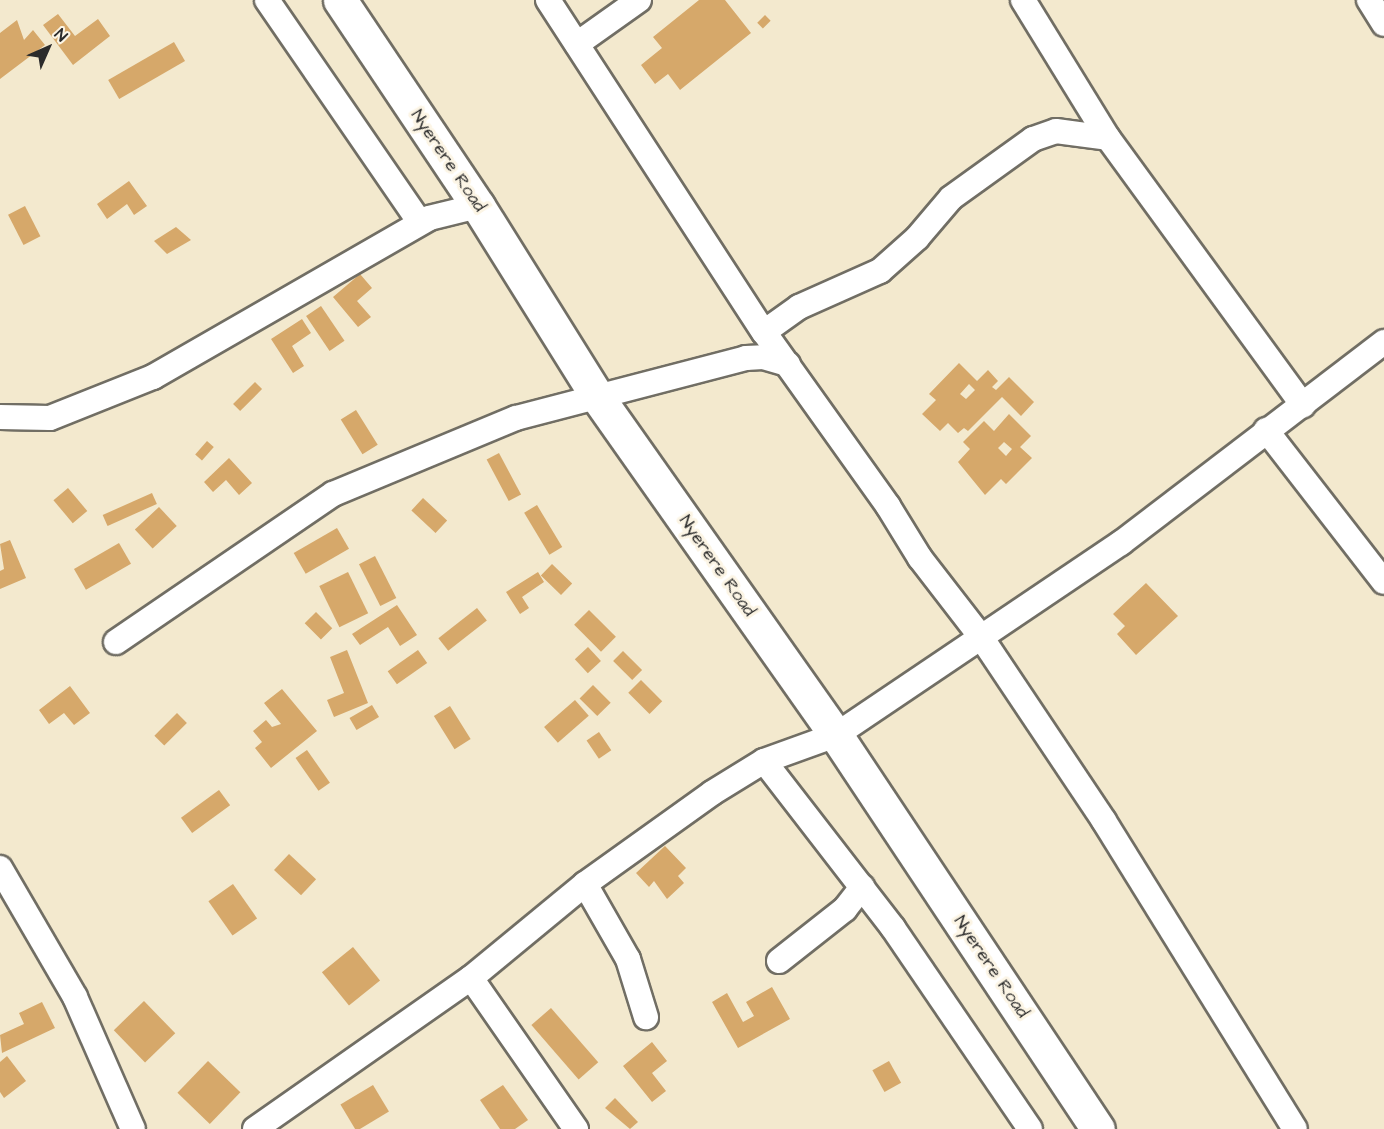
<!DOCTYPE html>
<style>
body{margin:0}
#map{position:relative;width:1384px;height:1129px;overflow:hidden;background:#f3e9ce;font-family:"Architects Daughter",sans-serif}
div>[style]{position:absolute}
.building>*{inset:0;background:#d6a86a;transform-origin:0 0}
.roads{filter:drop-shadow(2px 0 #716e64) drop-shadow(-2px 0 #716e64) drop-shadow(0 2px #716e64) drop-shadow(0 -2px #716e64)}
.street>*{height:24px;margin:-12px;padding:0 12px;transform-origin:12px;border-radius:12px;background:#fff}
.highway>*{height:33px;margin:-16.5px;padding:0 16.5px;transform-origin:16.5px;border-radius:16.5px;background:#fff}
span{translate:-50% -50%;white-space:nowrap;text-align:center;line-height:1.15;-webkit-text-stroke:6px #fcf5e5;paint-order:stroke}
.street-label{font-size:18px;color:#2b2b2b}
.north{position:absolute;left:18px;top:18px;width:60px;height:60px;-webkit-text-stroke:4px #fcf5e5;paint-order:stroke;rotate:45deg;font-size:16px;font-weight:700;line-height:24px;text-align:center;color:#2b2b2b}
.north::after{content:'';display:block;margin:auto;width:21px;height:27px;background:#2b2b2b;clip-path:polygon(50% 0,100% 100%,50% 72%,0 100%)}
</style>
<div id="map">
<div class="building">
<i style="clip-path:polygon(699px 0,725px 0,751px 33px,680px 90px,668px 74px,655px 84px,641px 65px,662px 48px,653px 37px)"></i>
<i style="clip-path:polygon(58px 14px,75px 36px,98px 19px,110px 36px,73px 65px,43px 25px)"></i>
<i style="left:765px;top:15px;width:8px;height:11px;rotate:45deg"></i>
<i style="clip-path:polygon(17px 20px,24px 40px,33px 30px,45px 45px,0 79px,0 33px)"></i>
<i style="left:174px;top:42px;width:22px;height:76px;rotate:60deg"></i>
<i style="clip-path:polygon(129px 181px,147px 206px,134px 215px,127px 204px,107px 219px,97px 204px)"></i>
<i style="left:25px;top:206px;width:34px;height:19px;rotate:63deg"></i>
<i style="clip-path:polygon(176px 227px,191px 240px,167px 254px,154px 241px)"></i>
<i style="clip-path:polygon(360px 274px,372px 288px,357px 301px,371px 317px,358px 327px,333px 297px)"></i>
<i style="left:321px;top:306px;width:42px;height:18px;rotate:56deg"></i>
<i style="clip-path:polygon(302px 319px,311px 333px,292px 346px,304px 366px,293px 373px,271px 339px)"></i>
<i style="clip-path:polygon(evenodd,959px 363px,977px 381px,988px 370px,998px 381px,992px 387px,996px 390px,1009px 377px,1034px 402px,1021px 416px,1002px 397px,968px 431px,964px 428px,958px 433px,948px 423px,940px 431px,922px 414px,936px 400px,929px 394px,959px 363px,969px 384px,975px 390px,966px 399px,960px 394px,969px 384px)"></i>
<i style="left:255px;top:382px;width:10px;height:31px;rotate:45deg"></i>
<i style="left:356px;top:410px;width:41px;height:18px;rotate:58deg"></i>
<i style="clip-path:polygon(evenodd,1009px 414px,1031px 436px,1020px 447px,1032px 458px,1006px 484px,1001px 479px,985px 495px,958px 462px,970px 449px,963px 442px,984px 421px,994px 431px,1009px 414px,1004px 442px,1012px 449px,1006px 456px,998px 448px,1004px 442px)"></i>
<i style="left:207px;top:441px;width:9px;height:18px;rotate:41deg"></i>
<i style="left:499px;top:453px;width:47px;height:14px;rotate:62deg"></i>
<i style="clip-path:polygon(229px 458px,252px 483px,239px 495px,226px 480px,213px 492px,204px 482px)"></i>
<i style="left:68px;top:488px;width:30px;height:19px;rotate:50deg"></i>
<i style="left:152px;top:493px;width:12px;height:54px;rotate:66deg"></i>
<i style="left:423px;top:498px;width:33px;height:17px;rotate:43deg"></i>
<i style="left:537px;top:505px;width:49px;height:15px;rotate:59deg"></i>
<i style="left:159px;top:507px;width:26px;height:33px;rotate:47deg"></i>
<i style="left:337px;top:528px;width:24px;height:50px;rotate:60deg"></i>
<i style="clip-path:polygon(10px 540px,26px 578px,0 589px,0 571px,4px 569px,0 544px)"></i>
<i style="left:119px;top:543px;width:24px;height:52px;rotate:60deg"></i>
<i style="left:375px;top:556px;width:47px;height:18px;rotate:63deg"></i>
<i style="left:552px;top:564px;width:28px;height:16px;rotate:44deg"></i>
<i style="left:348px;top:572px;width:46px;height:32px;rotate:64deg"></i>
<i style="clip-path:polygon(538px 572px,544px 582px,522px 597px,529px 608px,520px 614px,506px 592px)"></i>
<i style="clip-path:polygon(1146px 583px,1178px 616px,1136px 655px,1117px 634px,1125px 626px,1113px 614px)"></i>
<i style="clip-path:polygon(397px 605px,417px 635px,400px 646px,388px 627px,360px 645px,352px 634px)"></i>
<i style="left:477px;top:608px;width:16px;height:49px;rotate:52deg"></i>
<i style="left:589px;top:610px;width:38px;height:21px;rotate:45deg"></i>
<i style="left:316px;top:612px;width:23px;height:16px;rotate:45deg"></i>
<i style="left:588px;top:647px;width:19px;height:18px;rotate:47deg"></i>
<i style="clip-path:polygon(347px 650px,368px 703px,334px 717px,327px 700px,344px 693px,330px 657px)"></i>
<i style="left:418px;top:650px;width:16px;height:37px;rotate:55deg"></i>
<i style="left:623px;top:651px;width:27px;height:14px;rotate:45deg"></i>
<i style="left:641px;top:680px;width:30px;height:18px;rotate:45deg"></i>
<i style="left:593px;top:685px;width:25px;height:19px;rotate:45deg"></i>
<i style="clip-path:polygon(70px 686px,90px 713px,74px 725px,64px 713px,49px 724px,39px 710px)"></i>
<i style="clip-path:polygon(282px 689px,317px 731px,271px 768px,255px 748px,262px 742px,253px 731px,266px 720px,272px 727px,281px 724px,264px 703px)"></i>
<i style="left:575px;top:700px;width:21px;height:41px;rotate:49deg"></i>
<i style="left:372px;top:705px;width:14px;height:26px;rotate:60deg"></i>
<i style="left:450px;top:706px;width:39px;height:19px;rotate:58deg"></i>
<i style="left:177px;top:713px;width:14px;height:32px;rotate:45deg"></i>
<i style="left:599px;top:732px;width:22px;height:15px;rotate:56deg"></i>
<i style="left:307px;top:750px;width:40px;height:14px;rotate:55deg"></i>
<i style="left:219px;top:790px;width:19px;height:47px;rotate:54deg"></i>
<i style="clip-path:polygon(665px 846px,686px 868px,678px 876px,684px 883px,667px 899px,654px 881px,649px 887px,636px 873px)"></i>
<i style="left:289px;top:854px;width:37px;height:22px;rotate:43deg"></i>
<i style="left:233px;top:884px;width:42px;height:30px;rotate:55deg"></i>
<i style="left:353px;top:947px;width:43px;height:40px;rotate:51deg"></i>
<i style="clip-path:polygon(772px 987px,790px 1019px,738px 1048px,712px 1002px,727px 993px,743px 1022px,754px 1016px,746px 1002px)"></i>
<i style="left:144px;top:1001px;width:45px;height:42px;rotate:46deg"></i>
<i style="clip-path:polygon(42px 1002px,55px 1028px,2px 1053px,0 1035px,24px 1024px,19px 1013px)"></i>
<i style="left:551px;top:1008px;width:72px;height:26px;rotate:49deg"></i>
<i style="clip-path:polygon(652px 1042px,667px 1061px,652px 1073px,666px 1091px,652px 1102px,623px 1066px)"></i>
<i style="clip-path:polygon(7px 1056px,26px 1081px,4px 1098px,0 1092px,0 1062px)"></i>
<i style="left:208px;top:1061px;width:45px;height:44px;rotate:44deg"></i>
<i style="left:889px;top:1061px;width:25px;height:19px;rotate:61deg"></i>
<i style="left:373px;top:1085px;width:31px;height:38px;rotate:59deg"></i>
<i style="clip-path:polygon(503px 1085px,528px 1120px,515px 1129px,500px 1129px,480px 1100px)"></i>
<i style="clip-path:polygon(615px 1098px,638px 1122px,630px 1129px,605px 1108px)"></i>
</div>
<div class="roads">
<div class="street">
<i style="left:267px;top:0;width:270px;rotate:55.5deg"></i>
<i style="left:548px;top:0;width:396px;rotate:57deg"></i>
<i style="left:764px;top:332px;width:214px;rotate:54.5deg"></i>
<i style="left:888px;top:506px;width:61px;rotate:58.4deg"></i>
<i style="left:920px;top:558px;width:100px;rotate:52.3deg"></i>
<i style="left:981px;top:637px;width:221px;rotate:56.2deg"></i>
<i style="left:1104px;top:821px;width:362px;rotate:58.2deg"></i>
<i style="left:1023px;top:0;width:162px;rotate:58.4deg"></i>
<i style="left:1108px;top:138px;width:331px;rotate:53.9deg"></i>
<i style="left:1369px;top:0;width:28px;rotate:58deg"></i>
<i style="left:577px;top:44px;width:76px;rotate:-35.4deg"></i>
<i style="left:764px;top:332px;width:43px;rotate:-35.5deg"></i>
<i style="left:799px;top:307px;width:89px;rotate:-24deg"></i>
<i style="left:880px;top:271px;width:50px;rotate:-41.7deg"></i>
<i style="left:917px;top:238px;width:52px;rotate:-49.6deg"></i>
<i style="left:951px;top:198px;width:101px;rotate:-35.7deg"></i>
<i style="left:1033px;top:139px;width:24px;rotate:-19deg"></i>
<i style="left:1056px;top:131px;width:52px;rotate:7.7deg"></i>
<i style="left:0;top:417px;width:50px;rotate:1.1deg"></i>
<i style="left:50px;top:418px;width:111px;rotate:-21.7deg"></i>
<i style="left:153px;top:377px;width:319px;rotate:-29.9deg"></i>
<i style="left:429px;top:218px;width:50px;rotate:-13.8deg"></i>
<i style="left:1266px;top:430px;width:192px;rotate:52.2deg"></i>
<i style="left:116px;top:642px;width:263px;rotate:-34.3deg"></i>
<i style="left:333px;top:494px;width:198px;rotate:-22.6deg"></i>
<i style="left:516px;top:418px;width:238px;rotate:-14.6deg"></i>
<i style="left:746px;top:358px;width:17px;rotate:-3deg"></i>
<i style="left:763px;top:357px;width:26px;rotate:16deg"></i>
<i style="left:764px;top:761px;width:211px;rotate:52.3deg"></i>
<i style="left:893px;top:928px;width:243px;rotate:55.7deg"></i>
<i style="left:0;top:868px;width:149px;rotate:59.8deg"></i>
<i style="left:75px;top:997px;width:144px;rotate:66.3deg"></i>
<i style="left:585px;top:884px;width:86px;rotate:60.2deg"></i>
<i style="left:628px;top:959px;width:61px;rotate:72.8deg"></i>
<i style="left:779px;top:961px;width:84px;rotate:-38.2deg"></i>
<i style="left:845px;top:909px;width:28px;rotate:-52deg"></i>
<i style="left:471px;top:978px;width:184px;rotate:55.2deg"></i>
<i style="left:255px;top:1129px;width:264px;rotate:-35deg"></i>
<i style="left:471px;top:978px;width:148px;rotate:-39.5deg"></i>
<i style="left:585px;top:884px;width:156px;rotate:-35.6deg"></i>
<i style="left:712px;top:793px;width:61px;rotate:-31.6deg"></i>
<i style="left:764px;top:761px;width:77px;rotate:-19.9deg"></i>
<i style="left:836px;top:735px;width:344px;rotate:-34deg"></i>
<i style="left:1121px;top:543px;width:331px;rotate:-37.4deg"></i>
</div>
<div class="highway">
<i style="left:340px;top:0;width:248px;rotate:56.2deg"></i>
<i style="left:478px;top:206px;width:223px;rotate:58deg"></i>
<i style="left:596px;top:395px;width:416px;rotate:54.8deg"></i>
<i style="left:836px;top:735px;width:473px;rotate:56.4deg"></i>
</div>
</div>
<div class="street-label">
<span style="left:448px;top:161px;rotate:56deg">Nyerere Road</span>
<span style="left:717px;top:566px;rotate:55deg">Nyerere Road</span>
<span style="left:991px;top:967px;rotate:56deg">Nyerere Road</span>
</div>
<div class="north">N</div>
</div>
